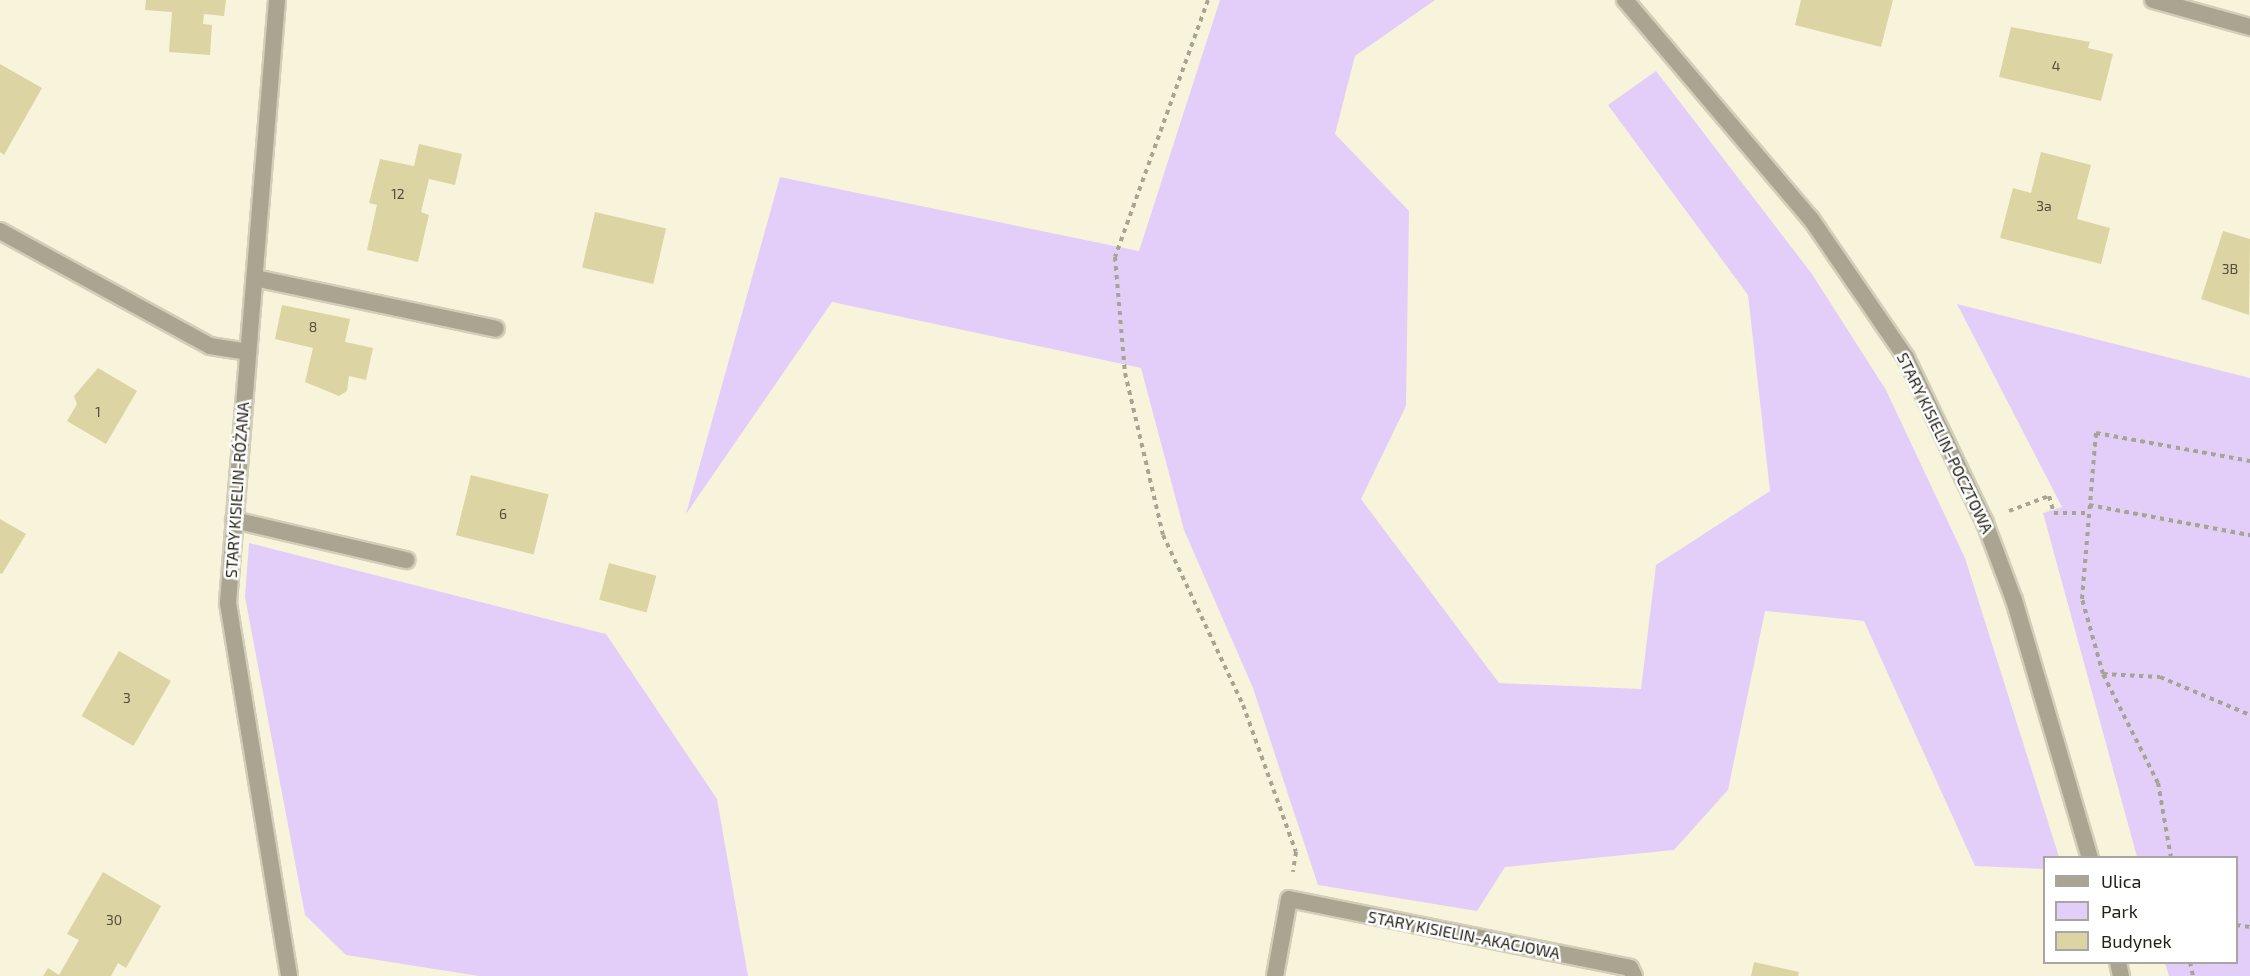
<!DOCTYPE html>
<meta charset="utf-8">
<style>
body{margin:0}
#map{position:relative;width:2250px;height:976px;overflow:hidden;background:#f8f4dc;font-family:"Exo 2",sans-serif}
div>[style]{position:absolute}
.green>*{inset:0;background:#e3cefa}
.building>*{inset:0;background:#ddd4a3;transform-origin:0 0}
.path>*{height:4px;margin-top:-2px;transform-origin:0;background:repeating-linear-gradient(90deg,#a7a492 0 4.5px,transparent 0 9px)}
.roads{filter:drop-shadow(2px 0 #d2ceb9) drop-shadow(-2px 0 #d2ceb9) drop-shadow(0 2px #d2ceb9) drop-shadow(0 -2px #d2ceb9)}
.service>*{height:16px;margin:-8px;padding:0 8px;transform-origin:8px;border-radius:8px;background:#a9a590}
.minor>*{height:16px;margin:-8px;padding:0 8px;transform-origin:8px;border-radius:8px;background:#a9a590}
.tertiary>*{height:16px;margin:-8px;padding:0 8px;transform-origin:8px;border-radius:8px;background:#a9a590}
span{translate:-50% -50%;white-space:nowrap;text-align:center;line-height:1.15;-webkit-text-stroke:5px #fff;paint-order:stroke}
.number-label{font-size:14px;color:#524e3b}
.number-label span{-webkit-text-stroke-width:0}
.street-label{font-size:16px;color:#232118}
.legend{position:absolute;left:2043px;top:856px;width:195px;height:108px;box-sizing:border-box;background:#fff;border:2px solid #a7a6a3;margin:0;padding:8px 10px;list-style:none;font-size:18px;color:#232118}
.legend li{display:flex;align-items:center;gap:12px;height:30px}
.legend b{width:30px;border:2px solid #a7a6a3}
</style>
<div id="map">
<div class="green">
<i style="clip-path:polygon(1220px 0,1435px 0,1355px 56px,1335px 134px,1409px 211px,1406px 406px,1361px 499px,1499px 683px,1641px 689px,1656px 565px,1770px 491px,1748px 295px,1608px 105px,1656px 71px,1812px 274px,1886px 390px,1965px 558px,2059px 857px,2044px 858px,2044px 869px,1975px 866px,1864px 621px,1765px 611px,1728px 790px,1674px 850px,1505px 867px,1477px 911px,1318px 885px,1253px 688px,1184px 530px,1141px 368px,832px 302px,686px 514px,780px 177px,1139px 251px)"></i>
<i style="clip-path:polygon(1957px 304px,2250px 378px,2250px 976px,2169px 976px,2165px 963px,2236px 962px,2236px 858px,2137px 857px,2043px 513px,2062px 507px)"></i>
<i style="clip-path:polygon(249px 543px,606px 634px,717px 799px,748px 976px,479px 976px,346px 955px,305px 915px,245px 597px)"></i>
</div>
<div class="building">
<i style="clip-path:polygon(146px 0,226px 0,224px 16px,204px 14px,203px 24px,212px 25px,210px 55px,169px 52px,172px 12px,145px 10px)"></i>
<i style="clip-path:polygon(1801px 0,1893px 0,1881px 47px,1795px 25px)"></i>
<i style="clip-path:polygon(2011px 27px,2090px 42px,2088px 48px,2113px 54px,2101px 101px,1999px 77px)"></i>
<i style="clip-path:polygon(0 64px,42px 88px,4px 155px,0 152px)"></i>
<i style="clip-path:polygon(419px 144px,462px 154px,455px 185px,429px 179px,421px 212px,429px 215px,418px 262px,367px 250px,377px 205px,369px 203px,380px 159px,414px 166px)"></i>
<i style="clip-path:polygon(2041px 152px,2091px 165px,2077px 219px,2110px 228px,2101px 264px,2000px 238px,2013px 188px,2031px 193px)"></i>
<i style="left:595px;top:212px;width:73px;height:57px;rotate:13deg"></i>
<i style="clip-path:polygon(2223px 231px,2250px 239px,2249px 315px,2201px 299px)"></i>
<i style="clip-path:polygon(282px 305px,350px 319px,345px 342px,373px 348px,366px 380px,349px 376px,347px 391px,339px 396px,305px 382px,313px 348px,275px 339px)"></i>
<i style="clip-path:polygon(98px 368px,137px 391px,106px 444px,67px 421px,77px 404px,74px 396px)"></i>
<i style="left:471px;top:475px;width:80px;height:62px;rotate:14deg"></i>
<i style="clip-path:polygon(0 519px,26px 534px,2px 574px,0 573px)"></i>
<i style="left:609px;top:563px;width:49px;height:38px;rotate:15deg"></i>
<i style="left:119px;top:651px;width:60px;height:75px;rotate:30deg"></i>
<i style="clip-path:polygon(103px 872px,161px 906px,126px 968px,118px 963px,111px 976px,43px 976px,48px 968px,59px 975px,79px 940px,67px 934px)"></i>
<i style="clip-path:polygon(1754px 962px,1799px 972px,1798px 976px,1751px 976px)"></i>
</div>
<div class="path">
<i style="left:1208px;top:0;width:273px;rotate:109.9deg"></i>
<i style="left:1115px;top:257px;width:116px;rotate:85.1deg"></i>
<i style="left:1125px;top:373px;width:166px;rotate:76.8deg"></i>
<i style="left:1163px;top:535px;width:188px;rotate:64.8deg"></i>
<i style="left:1243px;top:705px;width:156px;rotate:70.2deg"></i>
<i style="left:1296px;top:852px;width:20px;rotate:99deg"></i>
<i style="left:2089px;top:505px;width:164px;rotate:10.6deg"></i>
<i style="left:2009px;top:511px;width:43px;rotate:-20.6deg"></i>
<i style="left:2049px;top:496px;width:18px;rotate:74deg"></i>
<i style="left:2054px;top:513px;width:34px"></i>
<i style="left:2103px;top:674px;width:57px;rotate:3deg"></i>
<i style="left:2160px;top:677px;width:98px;rotate:22.9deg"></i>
<i style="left:2171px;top:858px;width:76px;rotate:-99.8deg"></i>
<i style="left:2158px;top:783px;width:122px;rotate:-116.8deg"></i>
<i style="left:2103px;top:674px;width:78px;rotate:-105.6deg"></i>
<i style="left:2082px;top:599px;width:167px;rotate:-85.2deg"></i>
<i style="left:2096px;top:433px;width:157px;rotate:10.3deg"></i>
<i style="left:2236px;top:925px;width:14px;rotate:8deg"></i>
<i style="left:2190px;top:962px;width:14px;rotate:78deg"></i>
</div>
<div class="roads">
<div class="service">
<i style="left:255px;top:278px;width:246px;rotate:11.9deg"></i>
<i style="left:234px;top:520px;width:177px;rotate:13.1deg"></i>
</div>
<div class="minor">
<i style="left:277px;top:0;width:605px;rotate:94.65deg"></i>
<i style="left:228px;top:603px;width:378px;rotate:80.7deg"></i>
<i style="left:2153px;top:0;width:101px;rotate:15.6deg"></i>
<i style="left:0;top:231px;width:239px;rotate:28.7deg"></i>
<i style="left:210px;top:346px;width:38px;rotate:9deg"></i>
<i style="left:1275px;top:976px;width:78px;rotate:-79.7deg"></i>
<i style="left:1289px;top:899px;width:348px;rotate:11.4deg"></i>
<i style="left:1630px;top:968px;width:9px;rotate:63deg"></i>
</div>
<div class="tertiary">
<i style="left:1625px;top:0;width:287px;rotate:49.7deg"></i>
<i style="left:1811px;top:219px;width:168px;rotate:55.6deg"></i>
<i style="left:1906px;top:358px;width:183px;rotate:64.4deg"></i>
<i style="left:1985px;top:523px;width:82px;rotate:69.4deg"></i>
<i style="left:2014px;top:600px;width:269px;rotate:73.6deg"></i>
<i style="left:2118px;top:962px;width:14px;rotate:78deg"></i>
</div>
</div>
<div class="number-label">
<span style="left:2056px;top:66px">4</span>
<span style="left:398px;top:194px">12</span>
<span style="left:2044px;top:206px">3a</span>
<span style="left:2230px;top:269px">3B</span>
<span style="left:313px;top:327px">8</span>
<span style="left:98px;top:412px">1</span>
<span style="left:503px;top:514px">6</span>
<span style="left:127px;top:698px">3</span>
<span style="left:114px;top:920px">30</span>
</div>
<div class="street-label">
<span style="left:1945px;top:443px;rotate:64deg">STARY KISIELIN-POCZTOWA</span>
<span style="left:237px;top:490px;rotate:-86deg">STARY KISIELIN-RÓŻANA</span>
<span style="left:1464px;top:935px;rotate:11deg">STARY KISIELIN-AKACJOWA</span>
</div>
<ul class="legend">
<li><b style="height:8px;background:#a9a590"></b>Ulica</li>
<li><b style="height:16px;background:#e3cefa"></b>Park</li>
<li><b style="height:16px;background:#ddd4a3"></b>Budynek</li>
</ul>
</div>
